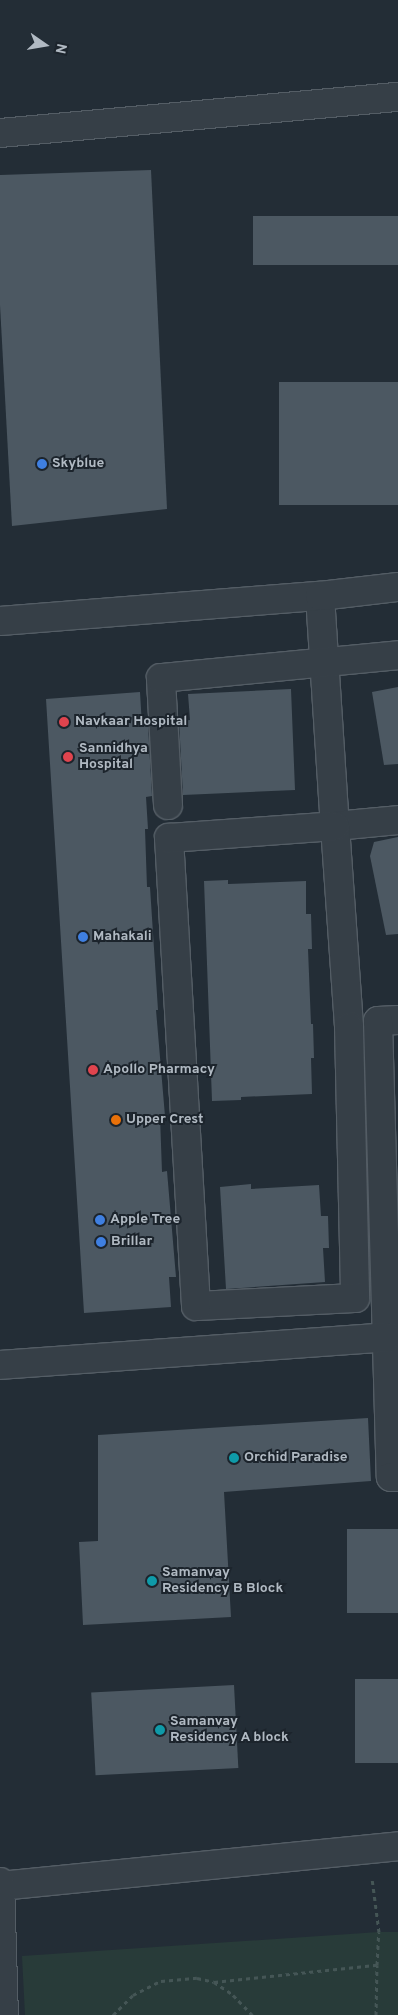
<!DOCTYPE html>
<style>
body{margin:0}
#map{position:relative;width:398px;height:2015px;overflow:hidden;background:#232d36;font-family:Overpass,sans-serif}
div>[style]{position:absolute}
.green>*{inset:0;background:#283b39}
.building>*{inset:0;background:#4c5862;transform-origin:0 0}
.path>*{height:3px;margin-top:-1.5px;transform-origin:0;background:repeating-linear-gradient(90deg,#455656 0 4px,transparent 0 8px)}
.roads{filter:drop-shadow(1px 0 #545d65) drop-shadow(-1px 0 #545d65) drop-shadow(0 1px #545d65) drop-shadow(0 -1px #545d65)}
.minor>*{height:28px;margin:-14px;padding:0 14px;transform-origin:14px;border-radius:14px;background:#363f47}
.tertiary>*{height:28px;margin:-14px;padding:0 14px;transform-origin:14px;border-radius:14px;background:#363f47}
.dots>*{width:14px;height:14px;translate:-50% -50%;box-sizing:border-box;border:2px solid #1c242c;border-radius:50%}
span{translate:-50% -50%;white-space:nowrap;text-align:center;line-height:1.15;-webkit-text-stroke:4px #1c242c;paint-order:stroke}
.poi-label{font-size:14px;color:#b1bac3;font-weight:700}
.left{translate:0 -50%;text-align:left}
.north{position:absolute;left:20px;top:20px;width:50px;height:50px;-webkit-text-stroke:4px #1c242c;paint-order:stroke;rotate:103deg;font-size:14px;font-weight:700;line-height:20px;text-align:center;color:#b1bac3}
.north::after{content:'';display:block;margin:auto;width:18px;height:22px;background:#b1bac3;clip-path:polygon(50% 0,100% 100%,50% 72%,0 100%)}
</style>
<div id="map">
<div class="green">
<i style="clip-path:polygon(379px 1932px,398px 1932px,398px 2015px,25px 2015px,22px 1956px)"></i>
</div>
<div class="building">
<i style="clip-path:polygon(151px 170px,167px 509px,12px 526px,0 305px,0 175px)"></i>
<i style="left:398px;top:216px;width:49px;height:145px;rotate:90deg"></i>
<i style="left:398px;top:382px;width:123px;height:119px;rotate:90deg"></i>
<i style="clip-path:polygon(398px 687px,398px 764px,384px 765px,372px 692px)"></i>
<i style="clip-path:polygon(291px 689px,295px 790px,183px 795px,179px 721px,190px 720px,188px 694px)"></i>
<i style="clip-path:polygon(140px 692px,142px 726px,148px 725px,152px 796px,146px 797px,148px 829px,145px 829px,147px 887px,150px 887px,158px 1010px,156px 1010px,165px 1116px,160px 1116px,162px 1172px,167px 1171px,176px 1277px,169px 1277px,171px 1307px,84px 1313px,46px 699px)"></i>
<i style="clip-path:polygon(398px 837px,398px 934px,386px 935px,370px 856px,374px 842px)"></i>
<i style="clip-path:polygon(228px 880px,228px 884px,306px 881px,306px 914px,311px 914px,312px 949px,308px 949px,311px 1024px,313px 1024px,314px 1058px,311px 1058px,312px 1094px,241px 1097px,241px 1100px,212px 1101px,204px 881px)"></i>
<i style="clip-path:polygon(251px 1184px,251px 1189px,319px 1185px,321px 1216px,328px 1216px,329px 1248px,323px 1248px,325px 1282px,226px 1289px,220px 1187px)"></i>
<i style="clip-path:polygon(368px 1418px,371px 1481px,224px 1492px,231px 1617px,83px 1625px,79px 1542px,98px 1541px,98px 1435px)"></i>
<i style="left:398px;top:1529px;width:84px;height:51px;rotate:90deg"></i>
<i style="left:398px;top:1679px;width:84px;height:43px;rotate:90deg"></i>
<i style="left:234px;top:1685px;width:83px;height:143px;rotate:87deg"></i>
</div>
<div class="path">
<i style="left:214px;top:1982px;width:23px;rotate:34deg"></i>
<i style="left:233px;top:1995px;width:28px;rotate:46deg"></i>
<i style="left:113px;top:2015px;width:28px;rotate:-45deg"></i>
<i style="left:133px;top:1995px;width:31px;rotate:-27deg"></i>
<i style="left:161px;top:1981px;width:36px;rotate:-5deg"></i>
<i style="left:197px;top:1978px;width:17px;rotate:13deg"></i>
<i style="left:214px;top:1982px;width:164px;rotate:-6deg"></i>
<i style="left:377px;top:1965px;width:33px;rotate:-87deg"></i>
<i style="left:379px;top:1932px;width:54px;rotate:-97.4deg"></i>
<i style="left:376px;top:2015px;width:50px;rotate:-88.9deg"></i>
</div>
<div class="roads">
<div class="minor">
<i style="left:0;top:133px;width:400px;rotate:-5.2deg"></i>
<i style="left:320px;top:596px;width:230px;rotate:86.3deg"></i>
<i style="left:335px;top:826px;width:63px;rotate:-5.4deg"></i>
<i style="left:0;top:621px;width:321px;rotate:-4.5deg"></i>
<i style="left:320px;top:596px;width:79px;rotate:-6.6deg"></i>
<i style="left:168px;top:805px;width:127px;rotate:-93.2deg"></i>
<i style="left:161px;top:678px;width:238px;rotate:-5.5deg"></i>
<i style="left:335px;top:826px;width:201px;rotate:86deg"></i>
<i style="left:349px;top:1027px;width:271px;rotate:88.7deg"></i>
<i style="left:355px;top:1298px;width:159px;rotate:177.1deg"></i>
<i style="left:196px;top:1306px;width:469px;rotate:-93.3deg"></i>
<i style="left:169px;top:838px;width:166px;rotate:-4.1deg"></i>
<i style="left:398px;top:1020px;width:20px;rotate:177deg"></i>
<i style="left:378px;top:1021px;width:456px;rotate:88.4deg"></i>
<i style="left:391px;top:1477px;width:7px"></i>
<i style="left:0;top:1365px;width:388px;rotate:-4.1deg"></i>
<i style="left:0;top:1886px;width:400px;rotate:-5.7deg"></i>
</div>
<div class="tertiary">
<i style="left:0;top:1882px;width:133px;rotate:88.3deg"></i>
</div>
</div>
<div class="dots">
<i style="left:42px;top:464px;background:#3f7fe0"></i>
<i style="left:64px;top:722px;background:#e0444e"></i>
<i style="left:68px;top:757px;background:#e0444e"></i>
<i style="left:83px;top:937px;background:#3f7fe0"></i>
<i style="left:93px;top:1070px;background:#e0444e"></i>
<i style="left:116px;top:1120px;background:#e8710a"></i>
<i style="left:100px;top:1220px;background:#3f7fe0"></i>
<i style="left:101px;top:1242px;background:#3f7fe0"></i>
<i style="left:234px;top:1458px;background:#0f9aa8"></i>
<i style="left:152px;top:1581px;background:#0f9aa8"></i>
<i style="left:160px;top:1730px;background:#0f9aa8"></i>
</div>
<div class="poi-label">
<span class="left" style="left:52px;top:464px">Skyblue</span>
<span class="left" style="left:75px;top:722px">Navkaar Hospital</span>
<span class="left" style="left:79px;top:757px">Sannidhya<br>Hospital</span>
<span class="left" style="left:93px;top:937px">Mahakali</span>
<span class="left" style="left:103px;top:1070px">Apollo Pharmacy</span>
<span class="left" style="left:126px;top:1120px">Upper Crest</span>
<span class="left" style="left:110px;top:1220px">Apple Tree</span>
<span class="left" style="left:111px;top:1242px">Brillar</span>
<span class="left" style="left:244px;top:1458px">Orchid Paradise</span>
<span class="left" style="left:162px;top:1581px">Samanvay<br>Residency B Block</span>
<span class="left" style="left:170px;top:1730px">Samanvay<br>Residency A block</span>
</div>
<div class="north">N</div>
</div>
